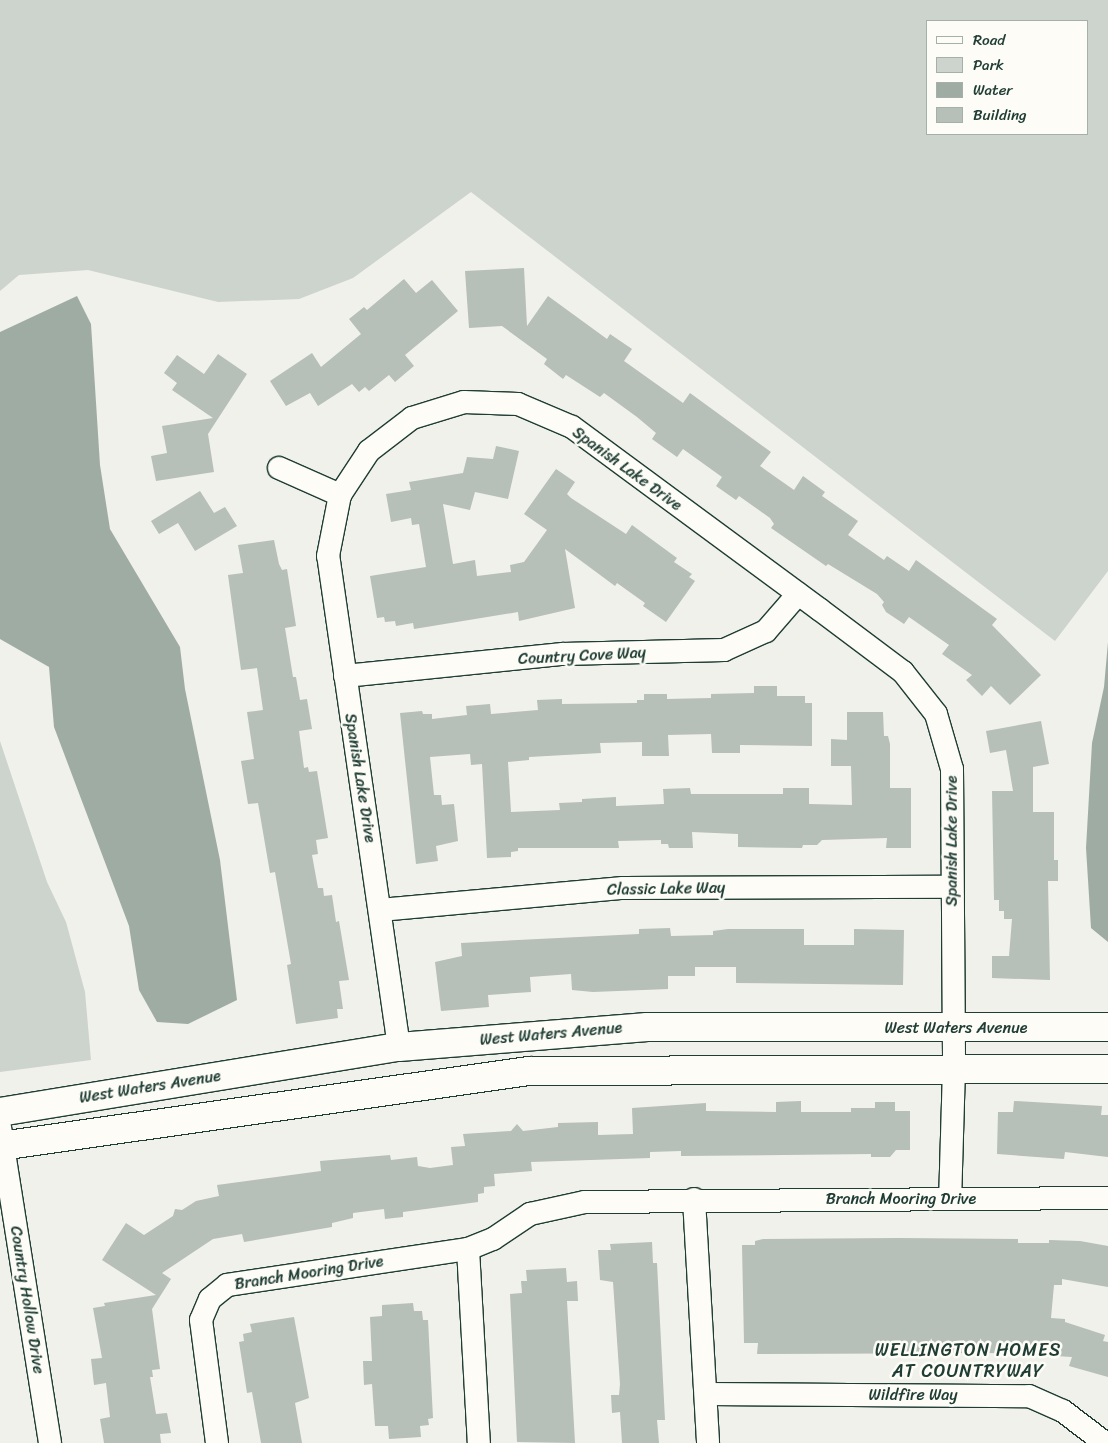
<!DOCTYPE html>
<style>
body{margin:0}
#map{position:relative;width:1108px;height:1443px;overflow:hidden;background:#f0f1eb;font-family:Sriracha,sans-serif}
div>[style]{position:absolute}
.green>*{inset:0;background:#cdd3cd}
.water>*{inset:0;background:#9faca4}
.building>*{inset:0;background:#b6bfb8}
.roads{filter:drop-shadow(1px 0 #1f3d34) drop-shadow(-1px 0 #1f3d34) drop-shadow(0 1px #1f3d34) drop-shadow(0 -1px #1f3d34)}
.minor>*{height:22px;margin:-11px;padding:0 11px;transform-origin:11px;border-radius:11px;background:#fdfcf7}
.tertiary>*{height:28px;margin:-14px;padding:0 14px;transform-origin:14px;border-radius:14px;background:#fdfcf7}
span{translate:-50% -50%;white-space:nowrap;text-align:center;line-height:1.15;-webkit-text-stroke:5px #fdfcf7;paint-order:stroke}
.street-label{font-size:16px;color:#1f3d34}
.neighbourhood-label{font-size:18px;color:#1f3d34;letter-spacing:1px}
.legend{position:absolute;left:926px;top:20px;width:162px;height:115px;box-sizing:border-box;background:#fdfcf7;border:1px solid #a4b0a9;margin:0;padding:6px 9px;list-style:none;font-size:15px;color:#1f3d34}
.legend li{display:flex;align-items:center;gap:10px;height:25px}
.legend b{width:25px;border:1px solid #a4b0a9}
</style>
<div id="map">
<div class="green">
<i style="clip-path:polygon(evenodd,0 0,1108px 0,1108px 571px,1055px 641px,471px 192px,353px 278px,299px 299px,218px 302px,88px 270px,19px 275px,0 291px,0 0,927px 21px,1087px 21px,1087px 134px,927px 134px,927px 21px)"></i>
<i style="clip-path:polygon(0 741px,47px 882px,66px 922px,85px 992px,91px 1060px,0 1072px)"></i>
</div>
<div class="water">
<i style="clip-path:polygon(77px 296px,91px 324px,100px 465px,110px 529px,180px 647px,185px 689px,220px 860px,237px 1000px,188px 1024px,157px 1022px,139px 990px,129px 926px,54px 727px,49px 667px,0 639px,0 332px)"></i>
<i style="clip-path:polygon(1108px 642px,1108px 942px,1091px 928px,1086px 848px,1092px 743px,1104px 687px)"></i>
</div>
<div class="building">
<i style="clip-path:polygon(524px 268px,527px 326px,548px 296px,607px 339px,610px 334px,632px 349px,624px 361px,683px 403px,690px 393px,771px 452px,760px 466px,794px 490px,803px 476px,825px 492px,822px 496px,858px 521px,848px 535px,884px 560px,887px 556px,909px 571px,916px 560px,997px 619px,992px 625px,1041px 675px,1010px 705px,991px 686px,982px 696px,966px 680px,972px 675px,942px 654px,949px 645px,909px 617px,904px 624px,886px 612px,882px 605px,884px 602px,877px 594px,828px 564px,826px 566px,771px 528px,774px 524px,770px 518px,739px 496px,736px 500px,716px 486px,722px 477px,683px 449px,677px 457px,652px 439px,656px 433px,637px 417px,604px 393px,600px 397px,566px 375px,563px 379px,544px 364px,547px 359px,502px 326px,469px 328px,465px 271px)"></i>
<i style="clip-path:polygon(404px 279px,416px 293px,432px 280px,458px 311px,405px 355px,414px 366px,395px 382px,389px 375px,369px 391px,365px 387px,359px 392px,352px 384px,318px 406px,310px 393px,286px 406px,270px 381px,312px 353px,321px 367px,361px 334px,349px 319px,364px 307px,367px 310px)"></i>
<i style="clip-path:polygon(218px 354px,247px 374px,208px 434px,214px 472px,156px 481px,151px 456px,167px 453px,162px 426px,213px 418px,172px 390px,177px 383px,164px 373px,177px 355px,204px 374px)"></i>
<i style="clip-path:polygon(496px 446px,519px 451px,508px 499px,475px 492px,470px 510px,443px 504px,453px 564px,475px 560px,477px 576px,511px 572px,510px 565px,524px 562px,547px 530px,524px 514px,556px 469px,575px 482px,567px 494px,571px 498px,626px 534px,632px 525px,677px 558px,674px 562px,692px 574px,689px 577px,695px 581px,666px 622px,643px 606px,645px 603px,617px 583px,615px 586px,565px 549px,575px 608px,519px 621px,518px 612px,414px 629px,413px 623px,396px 626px,395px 621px,385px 622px,384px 617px,377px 618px,370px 576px,426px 567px,419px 524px,412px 525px,411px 518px,391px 522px,386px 494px,411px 490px,409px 482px,463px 473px,467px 457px,493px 459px)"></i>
<i style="clip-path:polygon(200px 491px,214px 513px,225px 507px,237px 526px,195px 551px,178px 523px,159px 534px,151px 521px)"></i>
<i style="clip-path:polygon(274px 540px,279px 564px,282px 570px,287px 569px,296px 626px,285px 628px,293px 677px,296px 677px,300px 700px,307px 699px,312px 729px,299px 731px,304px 768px,308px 767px,309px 772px,317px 771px,328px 838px,316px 840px,318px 854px,312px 855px,318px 888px,323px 888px,324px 896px,332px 895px,336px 922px,339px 921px,349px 980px,339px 981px,343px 1009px,337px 1009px,338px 1018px,296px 1024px,287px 965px,291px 964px,275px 872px,270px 873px,258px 803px,248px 804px,241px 761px,254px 759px,247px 712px,263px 710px,257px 668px,241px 670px,228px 575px,243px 573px,238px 545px)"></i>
<i style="clip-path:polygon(754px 686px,777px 686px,777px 696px,805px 696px,805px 703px,812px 703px,812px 746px,740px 745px,740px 753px,712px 753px,711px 734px,668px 735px,669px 756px,642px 756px,642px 742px,600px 743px,601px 753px,529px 757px,529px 760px,508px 762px,511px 812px,560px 810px,559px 803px,582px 802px,582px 799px,616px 797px,616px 806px,664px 804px,663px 789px,690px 788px,691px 794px,783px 794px,783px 788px,809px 788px,809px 804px,852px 805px,851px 766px,831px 766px,831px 739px,847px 740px,847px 712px,883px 712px,884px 736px,888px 736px,890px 744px,890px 788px,911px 788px,911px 848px,886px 848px,887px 838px,822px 840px,817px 845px,803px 845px,802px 848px,738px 847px,738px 834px,692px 832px,693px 848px,669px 848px,668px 844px,661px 844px,661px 840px,618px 841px,619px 848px,518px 848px,518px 851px,511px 852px,511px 857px,487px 858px,482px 764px,471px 765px,470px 754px,430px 757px,434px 795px,441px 795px,442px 805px,454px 804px,458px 841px,436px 846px,438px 861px,416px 864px,400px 713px,422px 711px,423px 714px,432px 714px,432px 719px,467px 715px,466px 706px,490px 704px,491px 714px,538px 710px,537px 700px,562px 699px,562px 704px,637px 703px,637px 700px,644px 700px,644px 694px,667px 694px,667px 699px,711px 698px,711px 694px,754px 693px)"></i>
<i style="clip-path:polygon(1041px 721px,1049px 764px,1033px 767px,1033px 812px,1054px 812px,1054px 860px,1058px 860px,1058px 881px,1048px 881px,1050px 980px,992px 978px,992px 956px,1009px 956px,1012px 919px,1004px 919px,1004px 911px,999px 911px,999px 900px,994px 900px,992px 791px,1013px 791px,1006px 750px,990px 753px,986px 731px)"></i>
<i style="clip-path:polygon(670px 928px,671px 936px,713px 935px,713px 931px,728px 929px,804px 929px,804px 945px,854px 945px,854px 929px,904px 930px,903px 985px,736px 983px,736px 967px,695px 967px,695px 976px,668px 976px,668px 989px,593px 992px,572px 990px,571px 974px,530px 977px,531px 992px,488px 995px,489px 1007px,441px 1011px,435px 962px,462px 956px,461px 943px,639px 934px,639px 929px)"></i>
<i style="clip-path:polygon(801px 1101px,801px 1112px,851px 1112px,851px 1108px,875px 1108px,875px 1102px,895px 1102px,895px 1111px,910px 1111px,910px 1150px,896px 1150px,890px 1157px,871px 1157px,871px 1154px,681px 1156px,681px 1151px,650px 1152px,650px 1158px,531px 1162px,532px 1171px,494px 1174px,495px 1186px,484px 1187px,484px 1193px,478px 1194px,478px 1202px,403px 1212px,403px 1217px,385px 1219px,384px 1209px,353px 1213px,353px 1218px,332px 1223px,332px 1227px,244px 1242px,242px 1234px,213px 1239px,162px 1273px,171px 1279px,152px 1309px,160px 1369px,152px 1370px,153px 1377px,150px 1377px,156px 1414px,167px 1413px,171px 1433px,160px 1434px,161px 1443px,104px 1443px,100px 1419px,110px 1417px,106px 1383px,94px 1385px,91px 1359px,102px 1358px,93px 1308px,105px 1306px,104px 1303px,156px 1295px,102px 1260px,126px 1223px,144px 1235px,173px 1216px,175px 1209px,182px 1210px,196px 1201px,219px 1196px,217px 1185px,321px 1171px,320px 1161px,390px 1155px,391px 1160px,417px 1157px,418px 1166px,430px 1168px,453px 1165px,451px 1147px,465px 1146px,463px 1134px,511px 1131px,517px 1124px,523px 1131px,558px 1127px,558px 1123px,598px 1122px,598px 1135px,633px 1134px,632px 1108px,706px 1103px,706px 1111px,776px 1112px,776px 1102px)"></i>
<i style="clip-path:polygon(1014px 1101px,1102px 1106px,1101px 1115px,1108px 1115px,1108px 1157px,1065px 1152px,1064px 1159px,997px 1154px,998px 1112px,1013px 1112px)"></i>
<i style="clip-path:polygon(898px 1238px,1018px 1239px,1018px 1243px,1049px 1243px,1049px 1240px,1080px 1241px,1108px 1246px,1108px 1287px,1062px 1279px,1062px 1285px,1054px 1285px,1051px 1318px,1065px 1319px,1065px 1322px,1105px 1335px,1103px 1341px,1108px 1342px,1108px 1377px,1069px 1366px,1072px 1357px,1010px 1353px,757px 1354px,758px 1343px,744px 1343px,742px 1245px,755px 1245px,755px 1241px,763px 1239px)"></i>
<i style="clip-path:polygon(652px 1242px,653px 1263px,657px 1263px,665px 1420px,657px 1420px,659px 1443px,622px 1443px,620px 1412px,612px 1413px,611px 1395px,619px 1395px,620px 1384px,613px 1282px,600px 1280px,598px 1250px,611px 1250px,610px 1244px)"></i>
<i style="clip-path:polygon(566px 1268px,567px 1282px,577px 1281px,578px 1301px,567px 1301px,575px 1443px,517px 1442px,510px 1294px,522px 1293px,521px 1281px,527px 1281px,526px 1270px)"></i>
<i style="clip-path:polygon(413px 1303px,414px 1311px,422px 1311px,423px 1320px,428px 1320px,433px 1418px,428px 1419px,429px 1425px,420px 1426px,421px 1437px,389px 1439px,388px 1426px,375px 1426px,372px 1384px,364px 1385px,363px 1361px,372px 1361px,370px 1317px,382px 1316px,382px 1305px)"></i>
<i style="clip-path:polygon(294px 1317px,309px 1398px,295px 1403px,302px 1443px,261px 1443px,252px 1392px,247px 1393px,239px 1342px,244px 1341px,243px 1334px,252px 1332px,250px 1324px)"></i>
</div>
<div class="roads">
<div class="minor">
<i style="left:279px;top:468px;width:67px;rotate:23.9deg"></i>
<i style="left:345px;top:676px;width:219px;rotate:-5.8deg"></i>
<i style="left:563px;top:654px;width:161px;rotate:-1.4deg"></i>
<i style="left:724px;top:650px;width:46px;rotate:-24.3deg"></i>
<i style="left:766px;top:631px;width:49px;rotate:-49.1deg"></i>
<i style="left:380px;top:910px;width:244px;rotate:-5.2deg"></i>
<i style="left:623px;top:888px;width:329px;rotate:-0.2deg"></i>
<i style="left:399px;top:1047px;width:496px;rotate:-98.2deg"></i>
<i style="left:328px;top:556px;width:62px;rotate:-78.9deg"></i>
<i style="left:340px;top:495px;width:53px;rotate:-56.6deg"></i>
<i style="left:369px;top:451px;width:54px;rotate:-37.5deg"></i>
<i style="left:412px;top:418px;width:54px;rotate:-17.1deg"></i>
<i style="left:464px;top:402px;width:54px;rotate:2.1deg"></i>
<i style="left:518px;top:404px;width:59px;rotate:23.1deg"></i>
<i style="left:572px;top:427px;width:307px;rotate:36.4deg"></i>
<i style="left:819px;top:609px;width:105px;rotate:36.9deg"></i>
<i style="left:903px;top:672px;width:53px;rotate:51.8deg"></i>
<i style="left:936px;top:714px;width:57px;rotate:73.8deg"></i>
<i style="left:952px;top:769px;width:299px;rotate:89.6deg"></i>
<i style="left:954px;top:1068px;width:131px;rotate:91.7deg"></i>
<i style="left:0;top:1127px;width:320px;rotate:81deg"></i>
<i style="left:694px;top:1199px;width:244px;rotate:86.7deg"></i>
<i style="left:468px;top:1249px;width:194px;rotate:86.8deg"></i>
<i style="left:707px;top:1394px;width:322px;rotate:0.4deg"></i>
<i style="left:1029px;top:1396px;width:37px;rotate:24deg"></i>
<i style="left:1063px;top:1411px;width:53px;rotate:37.3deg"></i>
<i style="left:217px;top:1443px;width:124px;rotate:-97.4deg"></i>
<i style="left:201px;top:1320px;width:23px;rotate:-67deg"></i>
<i style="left:210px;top:1299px;width:22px;rotate:-39deg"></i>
<i style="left:227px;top:1285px;width:244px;rotate:-8.5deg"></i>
<i style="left:468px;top:1249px;width:27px;rotate:-22deg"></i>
<i style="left:493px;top:1239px;width:45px;rotate:-34deg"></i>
<i style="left:530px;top:1214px;width:56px;rotate:-12.3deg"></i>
<i style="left:585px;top:1202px;width:523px;rotate:-0.44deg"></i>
</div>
<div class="tertiary">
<i style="left:0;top:1112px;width:404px;rotate:-9.3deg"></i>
<i style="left:399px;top:1047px;width:249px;rotate:-4.6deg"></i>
<i style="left:647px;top:1027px;width:461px"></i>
<i style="left:0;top:1146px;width:534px;rotate:-8.07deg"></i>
<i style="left:529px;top:1071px;width:579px;rotate:-0.2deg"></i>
</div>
</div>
<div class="street-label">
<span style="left:627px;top:469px;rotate:36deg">Spanish Lake Drive</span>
<span style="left:582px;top:656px;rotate:-3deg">Country Cove Way</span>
<span style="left:360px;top:778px;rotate:81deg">Spanish Lake Drive</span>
<span style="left:952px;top:841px;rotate:-90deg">Spanish Lake Drive</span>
<span style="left:666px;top:889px;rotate:-1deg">Classic Lake Way</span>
<span style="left:956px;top:1028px">West Waters Avenue</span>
<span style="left:551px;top:1034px;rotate:-5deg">West Waters Avenue</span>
<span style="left:150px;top:1087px;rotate:-9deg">West Waters Avenue</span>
<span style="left:901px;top:1199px">Branch Mooring Drive</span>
<span style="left:309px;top:1273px;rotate:-9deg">Branch Mooring Drive</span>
<span style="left:27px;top:1300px;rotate:81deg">Country Hollow Drive</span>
<span style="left:913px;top:1395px">Wildfire Way</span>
</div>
<div class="neighbourhood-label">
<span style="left:968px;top:1361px">WELLINGTON HOMES<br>AT COUNTRYWAY</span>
</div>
<ul class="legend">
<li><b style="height:6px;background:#fdfcf7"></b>Road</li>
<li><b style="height:14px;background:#cdd3cd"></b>Park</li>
<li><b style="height:14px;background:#9faca4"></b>Water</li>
<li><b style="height:14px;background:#b6bfb8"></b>Building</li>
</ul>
</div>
